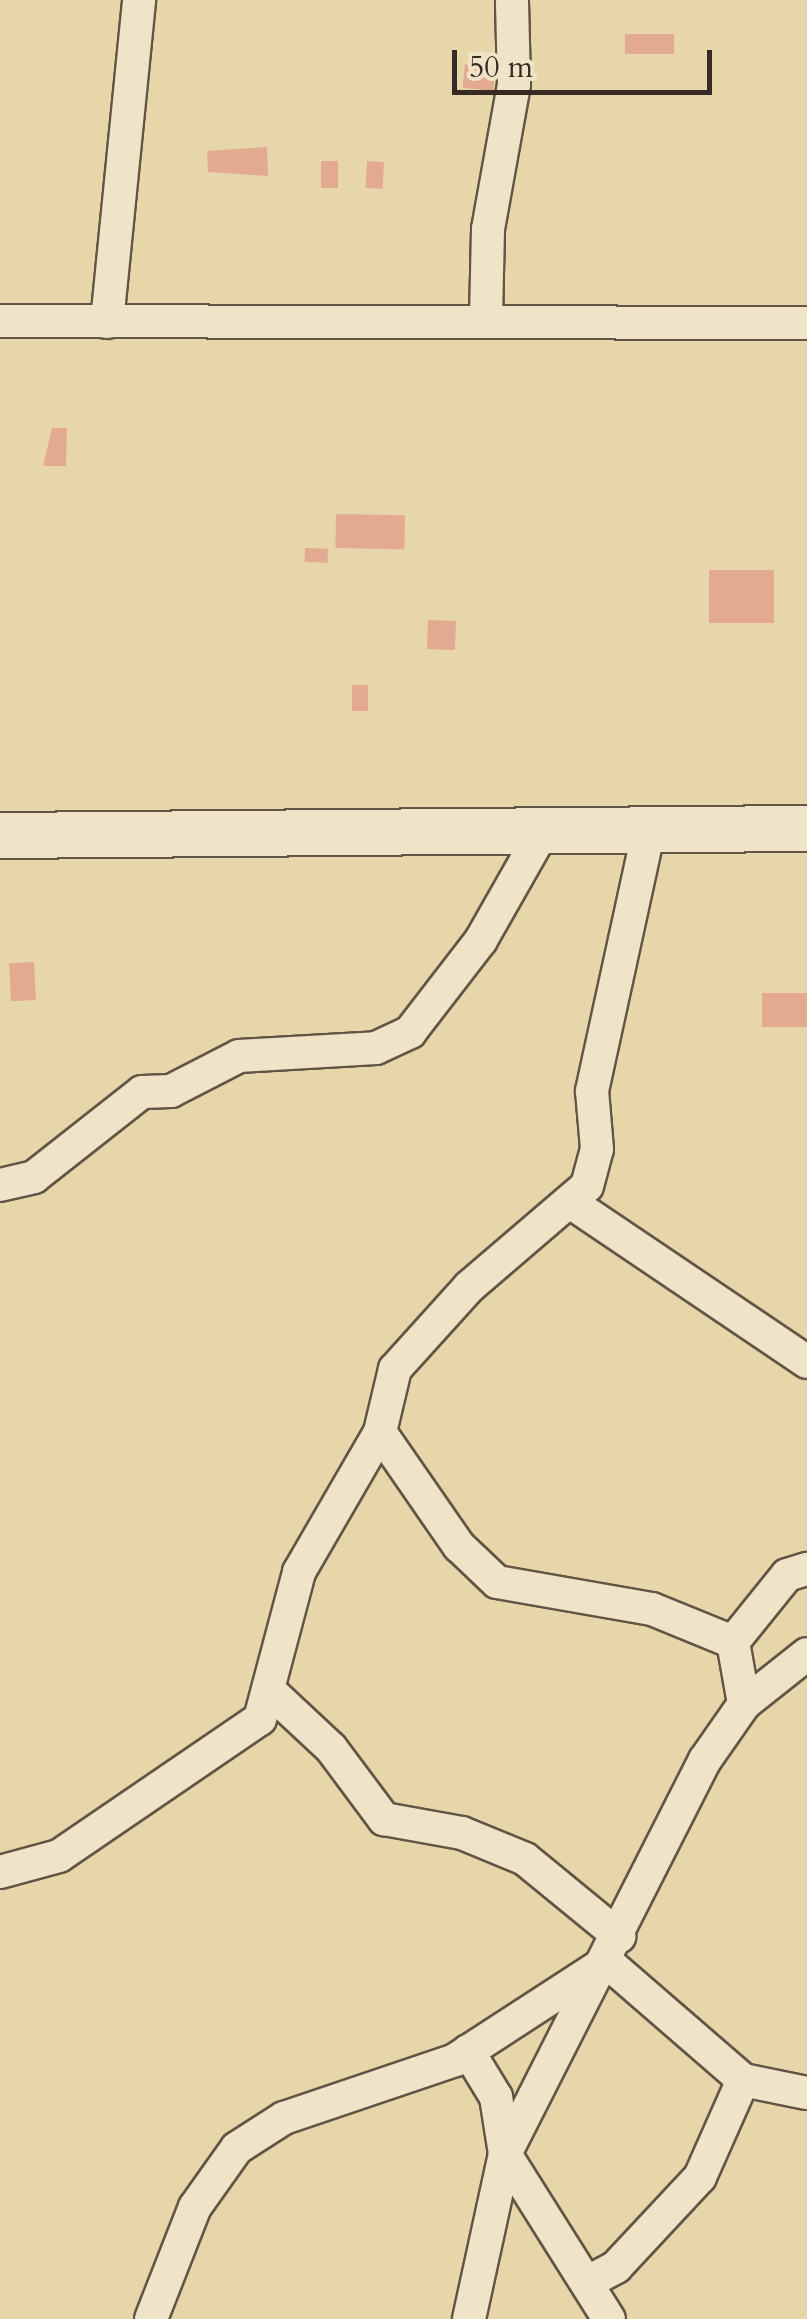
<!DOCTYPE html>
<style>
body{margin:0}
#map{position:relative;width:807px;height:2319px;overflow:hidden;background:#e7d6a9;font-family:Cardo,serif}
div>[style]{position:absolute}
.building>*{inset:0;background:#e4aa91;transform-origin:0 0}
.roads{filter:drop-shadow(2px 0 #635545) drop-shadow(-2px 0 #635545) drop-shadow(0 2px #635545) drop-shadow(0 -2px #635545)}
.street>*{height:32px;margin:-16px;padding:0 16px;transform-origin:16px;border-radius:16px;background:#efe4c7}
.secondary>*{height:45px;margin:-22.5px;padding:0 22.5px;transform-origin:22.5px;border-radius:22.5px;background:#efe4c7}
span{translate:-50% -50%;white-space:nowrap;text-align:center;line-height:1.15;-webkit-text-stroke:10px #efe4c7;paint-order:stroke}
.scale{position:absolute;left:452px;top:50px;width:260px;height:45px;box-sizing:border-box;border:5px solid #372a24;border-top:0;padding-left:12px;font-size:30px;line-height:35px;white-space:nowrap;color:#372a24;-webkit-text-stroke:8px #efe4c7;paint-order:stroke}
</style>
<div id="map">
<div class="building">
<i style="left:674px;top:34px;width:20px;height:49px;rotate:90deg"></i>
<i style="left:465px;top:64px;width:31px;height:24px;rotate:6deg"></i>
<i style="clip-path:polygon(267px 147px,268px 176px,208px 172px,207px 151px)"></i>
<i style="left:321px;top:161px;width:17px;height:27px"></i>
<i style="left:367px;top:161px;width:17px;height:27px;rotate:3deg"></i>
<i style="clip-path:polygon(52px 428px,67px 428px,66px 466px,43px 466px)"></i>
<i style="left:336px;top:514px;width:69px;height:34px;rotate:1deg"></i>
<i style="left:305px;top:548px;width:23px;height:14px;rotate:2deg"></i>
<i style="left:709px;top:570px;width:65px;height:53px"></i>
<i style="left:428px;top:620px;width:28px;height:29px;rotate:2deg"></i>
<i style="left:352px;top:685px;width:16px;height:26px"></i>
<i style="left:34px;top:962px;width:38px;height:25px;rotate:87deg"></i>
<i style="left:762px;top:993px;width:45px;height:34px"></i>
</div>
<div class="roads">
<div class="street">
<i style="left:486px;top:318px;width:89px;rotate:-88.7deg"></i>
<i style="left:488px;top:229px;width:147px;rotate:-79.8deg"></i>
<i style="left:514px;top:84px;width:84px;rotate:-91.4deg"></i>
<i style="left:0;top:321px;width:807px;rotate:0.14deg"></i>
<i style="left:107px;top:322px;width:324px;rotate:-84.3deg"></i>
<i style="left:0;top:1185px;width:35px;rotate:-13deg"></i>
<i style="left:34px;top:1177px;width:137px;rotate:-38.2deg"></i>
<i style="left:142px;top:1092px;width:29px;rotate:-2deg"></i>
<i style="left:171px;top:1091px;width:76px;rotate:-27.2deg"></i>
<i style="left:239px;top:1056px;width:137px;rotate:-3.3deg"></i>
<i style="left:376px;top:1048px;width:38px;rotate:-25deg"></i>
<i style="left:410px;top:1032px;width:116px;rotate:-52.3deg"></i>
<i style="left:481px;top:940px;width:125px;rotate:-60.4deg"></i>
<i style="left:570px;top:1202px;width:286px;rotate:34deg"></i>
<i style="left:380px;top:1432px;width:139px;rotate:55.3deg"></i>
<i style="left:459px;top:1546px;width:52px;rotate:43.5deg"></i>
<i style="left:497px;top:1582px;width:157px;rotate:9.9deg"></i>
<i style="left:652px;top:1609px;width:87px;rotate:22.2deg"></i>
<i style="left:733px;top:1642px;width:86px;rotate:-51.1deg"></i>
<i style="left:787px;top:1575px;width:21px;rotate:-17deg"></i>
<i style="left:733px;top:1642px;width:63px;rotate:79.9deg"></i>
<i style="left:273px;top:1694px;width:79px;rotate:43deg"></i>
<i style="left:331px;top:1748px;width:89px;rotate:53.3deg"></i>
<i style="left:384px;top:1819px;width:79px;rotate:10.2deg"></i>
<i style="left:462px;top:1833px;width:68px;rotate:22.4deg"></i>
<i style="left:525px;top:1859px;width:122px;rotate:39.3deg"></i>
<i style="left:0;top:1872px;width:61px;rotate:-15.2deg"></i>
<i style="left:59px;top:1856px;width:243px;rotate:-34.3deg"></i>
<i style="left:260px;top:1719px;width:152px;rotate:-75.1deg"></i>
<i style="left:299px;top:1572px;width:162px;rotate:-59.9deg"></i>
<i style="left:380px;top:1432px;width:65px;rotate:-76.6deg"></i>
<i style="left:395px;top:1369px;width:110px;rotate:-47.9deg"></i>
<i style="left:469px;top:1287px;width:155px;rotate:-40.6deg"></i>
<i style="left:587px;top:1186px;width:38px;rotate:-75deg"></i>
<i style="left:597px;top:1149px;width:58px;rotate:-94.9deg"></i>
<i style="left:592px;top:1091px;width:268px;rotate:-77.7deg"></i>
<i style="left:607px;top:1962px;width:180px;rotate:40.9deg"></i>
<i style="left:743px;top:2080px;width:65px;rotate:11.5deg"></i>
<i style="left:468px;top:2051px;width:54px;rotate:58.7deg"></i>
<i style="left:496px;top:2097px;width:58px;rotate:81deg"></i>
<i style="left:505px;top:2154px;width:195px;rotate:57.8deg"></i>
<i style="left:590px;top:2281px;width:30px;rotate:-28deg"></i>
<i style="left:616px;top:2267px;width:123px;rotate:-47deg"></i>
<i style="left:700px;top:2177px;width:106px;rotate:-66.1deg"></i>
<i style="left:151px;top:2319px;width:120px;rotate:-68.6deg"></i>
<i style="left:195px;top:2207px;width:72px;rotate:-54.6deg"></i>
<i style="left:237px;top:2148px;width:56px;rotate:-32.6deg"></i>
<i style="left:284px;top:2118px;width:181px;rotate:-18.7deg"></i>
<i style="left:455px;top:2060px;width:176px;rotate:-33deg"></i>
<i style="left:469px;top:2319px;width:169px;rotate:-77.7deg"></i>
<i style="left:505px;top:2154px;width:442px;rotate:-63.1deg"></i>
<i style="left:705px;top:1760px;width:68px;rotate:-55.1deg"></i>
<i style="left:744px;top:1704px;width:80px;rotate:-38.4deg"></i>
</div>
<div class="secondary">
<i style="left:0;top:835px;width:807px;rotate:-0.5deg"></i>
</div>
</div>
<div class="scale">50 m</div>
</div>
